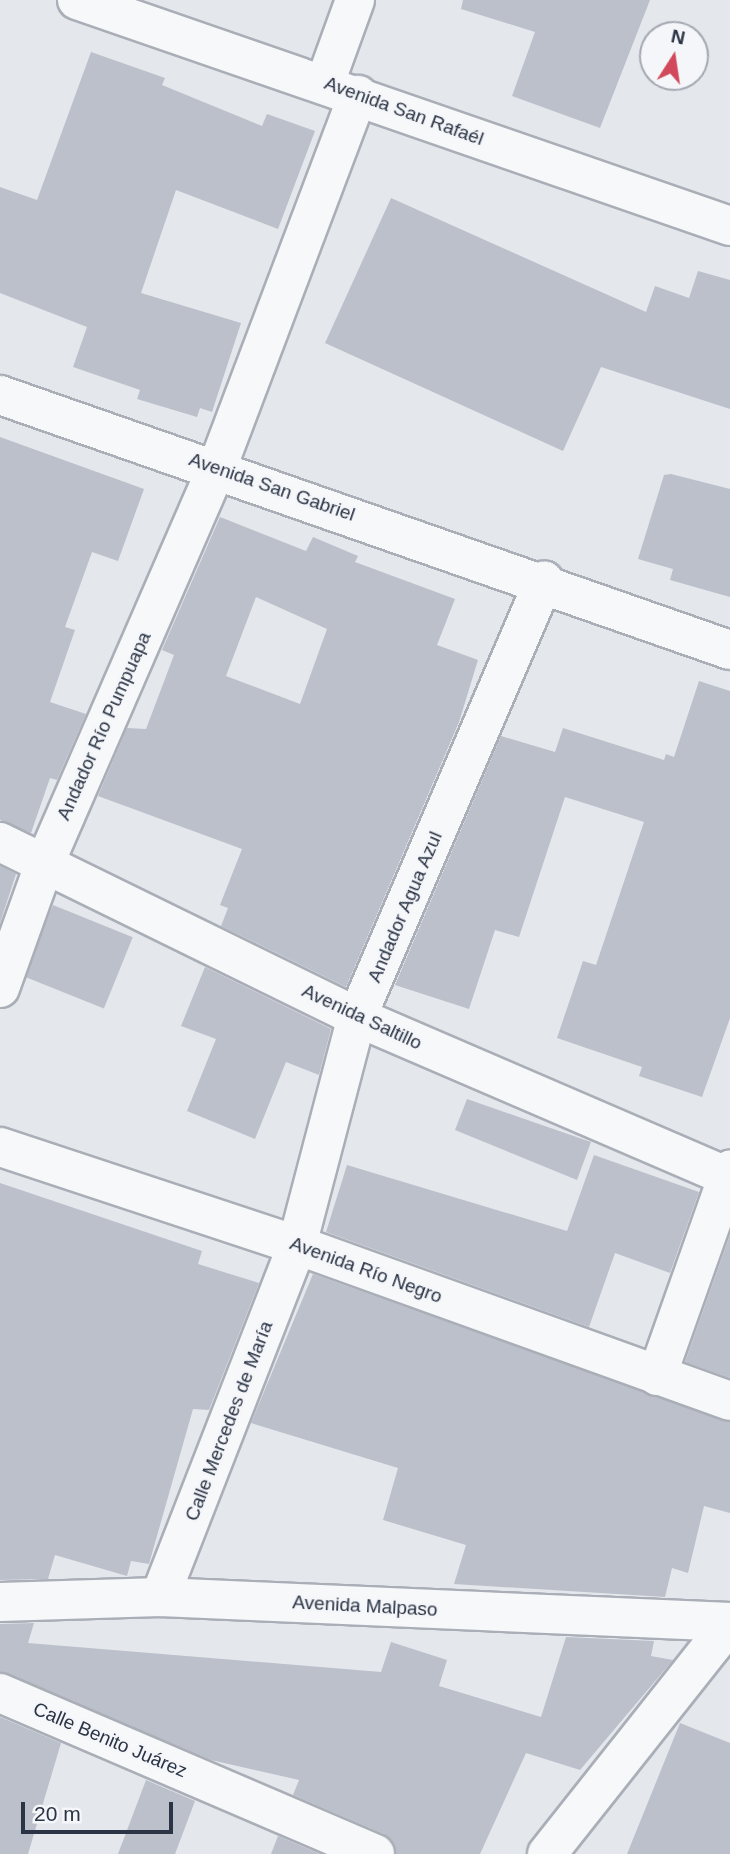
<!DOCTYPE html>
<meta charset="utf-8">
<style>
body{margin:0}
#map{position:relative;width:730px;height:1854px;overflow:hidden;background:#e4e7ec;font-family:Arial,sans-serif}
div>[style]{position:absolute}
.building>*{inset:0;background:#bbc0ca;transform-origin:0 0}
.roads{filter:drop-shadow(2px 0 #a9aeb7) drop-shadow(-2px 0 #a9aeb7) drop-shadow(0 2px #a9aeb7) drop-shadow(0 -2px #a9aeb7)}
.minor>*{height:38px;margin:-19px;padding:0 19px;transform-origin:19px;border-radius:19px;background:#f7f8fa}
span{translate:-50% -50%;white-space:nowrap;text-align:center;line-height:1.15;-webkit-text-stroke:5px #f4f6f9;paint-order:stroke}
.street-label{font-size:19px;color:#2b3445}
.north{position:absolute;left:639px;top:21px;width:70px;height:70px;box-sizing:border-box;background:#f4f6f9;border:2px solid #a4a8b1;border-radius:50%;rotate:12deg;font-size:19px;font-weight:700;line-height:28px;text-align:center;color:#2b3445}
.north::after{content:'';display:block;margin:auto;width:24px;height:32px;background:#d1495b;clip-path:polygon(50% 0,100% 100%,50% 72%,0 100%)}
.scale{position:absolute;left:21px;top:1802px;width:152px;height:32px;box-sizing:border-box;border:4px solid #2b3445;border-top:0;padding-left:9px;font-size:21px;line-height:24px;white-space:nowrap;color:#2b3445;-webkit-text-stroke:5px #f4f6f9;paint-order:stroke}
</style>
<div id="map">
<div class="building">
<i style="clip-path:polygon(463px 0,650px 0,600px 128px,512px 96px,535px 32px,461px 9px)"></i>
<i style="clip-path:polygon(91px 52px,165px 78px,162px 85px,262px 126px,267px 114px,315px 131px,278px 229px,176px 190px,141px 293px,241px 323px,212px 412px,200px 408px,197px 417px,137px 399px,140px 390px,73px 367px,87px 327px,0 293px,0 187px,37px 200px)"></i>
<i style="clip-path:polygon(391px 198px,646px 312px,655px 286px,689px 298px,698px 271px,730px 280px,730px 409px,601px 367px,563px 451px,325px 343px)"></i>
<i style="clip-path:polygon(0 437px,144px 489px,118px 561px,92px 552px,65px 627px,75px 630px,50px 702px,86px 714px,57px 780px,50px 778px,31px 833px,0 820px)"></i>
<i style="clip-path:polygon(671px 474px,730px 489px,730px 597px,670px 580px,673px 569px,638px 559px,664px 475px)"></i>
<i style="clip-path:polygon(evenodd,220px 517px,306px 551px,313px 537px,358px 556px,355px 562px,455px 599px,437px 645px,478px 660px,459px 722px,346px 987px,221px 926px,228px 908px,220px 905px,242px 849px,98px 796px,127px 728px,146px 729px,174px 655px,162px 650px,220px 517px,256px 597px,327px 629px,300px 704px,226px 676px,256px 597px)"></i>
<i style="clip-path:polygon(699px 681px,730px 691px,730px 1018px,702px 1097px,639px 1076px,642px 1067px,557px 1038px,583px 961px,596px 965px,644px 822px,565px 797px,519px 937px,495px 930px,469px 1009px,395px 985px,501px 736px,555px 752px,563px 728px,664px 760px,666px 754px,674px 757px)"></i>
<i style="clip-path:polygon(0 866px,16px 874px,0 923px)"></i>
<i style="left:53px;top:905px;width:86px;height:77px;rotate:22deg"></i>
<i style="clip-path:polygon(205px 967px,331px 1029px,319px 1075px,286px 1062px,255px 1139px,187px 1111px,216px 1039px,181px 1026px)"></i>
<i style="clip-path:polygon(467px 1099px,591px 1142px,577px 1180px,455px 1130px)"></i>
<i style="clip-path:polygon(594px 1155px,699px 1192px,670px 1273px,615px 1253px,589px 1327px,326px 1232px,347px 1165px,567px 1231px)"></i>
<i style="clip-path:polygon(0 1183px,202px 1251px,198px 1264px,259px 1283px,209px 1410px,193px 1409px,149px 1564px,131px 1561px,127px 1576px,55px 1555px,48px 1579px,0 1580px)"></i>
<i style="clip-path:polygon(730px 1235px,730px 1378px,685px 1362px)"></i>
<i style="clip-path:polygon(313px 1274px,730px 1422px,730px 1513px,704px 1506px,688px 1573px,672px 1568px,665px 1597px,454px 1584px,466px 1545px,383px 1520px,398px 1468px,251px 1423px)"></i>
<i style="clip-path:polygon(34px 1623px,28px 1643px,381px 1672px,391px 1642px,447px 1660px,439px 1686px,541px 1717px,566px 1637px,654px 1641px,651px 1656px,673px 1660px,580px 1770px,526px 1753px,480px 1854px,396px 1854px,384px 1834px,293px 1795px,299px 1780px,211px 1760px,0 1672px,0 1624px)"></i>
<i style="clip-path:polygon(0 1717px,61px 1743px,28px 1854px,0 1854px)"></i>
<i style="clip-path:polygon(680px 1723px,730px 1743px,730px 1854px,627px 1854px)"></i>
<i style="clip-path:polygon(146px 1780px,195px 1801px,175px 1854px,118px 1854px)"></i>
<i style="clip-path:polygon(278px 1836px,320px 1854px,271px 1854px)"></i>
</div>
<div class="roads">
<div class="minor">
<i style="left:77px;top:0;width:691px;rotate:19.09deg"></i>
<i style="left:325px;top:83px;width:88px;rotate:-70.1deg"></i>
<i style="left:0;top:395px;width:773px;rotate:19.26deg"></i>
<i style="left:0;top:842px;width:398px;rotate:26.1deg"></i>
<i style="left:357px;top:1017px;width:406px;rotate:23.3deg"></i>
<i style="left:0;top:988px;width:131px;rotate:-70.3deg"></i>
<i style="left:44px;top:865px;width:433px;rotate:-66.5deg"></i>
<i style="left:217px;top:468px;width:399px;rotate:-69.3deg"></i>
<i style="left:0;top:1147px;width:313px;rotate:18.3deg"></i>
<i style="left:297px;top:1245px;width:460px;rotate:19.8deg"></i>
<i style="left:657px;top:1376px;width:219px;rotate:-70.5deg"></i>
<i style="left:160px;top:1597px;width:378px;rotate:-68.7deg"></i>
<i style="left:297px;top:1245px;width:236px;rotate:-75.3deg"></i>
<i style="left:357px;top:1017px;width:475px;rotate:-66.8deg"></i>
<i style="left:0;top:1602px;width:160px;rotate:-1.8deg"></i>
<i style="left:160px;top:1597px;width:571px;rotate:2.51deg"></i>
<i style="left:0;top:1693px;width:408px;rotate:23.2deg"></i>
<i style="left:547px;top:1854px;width:295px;rotate:-51.6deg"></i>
</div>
</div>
<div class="street-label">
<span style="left:404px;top:111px;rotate:20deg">Avenida San Rafaél</span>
<span style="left:272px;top:487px;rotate:19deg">Avenida San Gabriel</span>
<span style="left:104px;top:726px;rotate:-66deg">Andador Río Pumpuapa</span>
<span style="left:405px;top:907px;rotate:-67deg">Andador Agua Azul</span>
<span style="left:362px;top:1017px;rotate:25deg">Avenida Saltillo</span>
<span style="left:366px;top:1270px;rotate:20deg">Avenida Río Negro</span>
<span style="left:229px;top:1421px;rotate:-69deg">Calle Mercedes de María</span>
<span style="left:365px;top:1606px;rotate:3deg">Avenida Malpaso</span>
<span style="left:110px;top:1740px;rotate:23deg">Calle Benito Juárez</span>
</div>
<div class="north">N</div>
<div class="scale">20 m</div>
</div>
